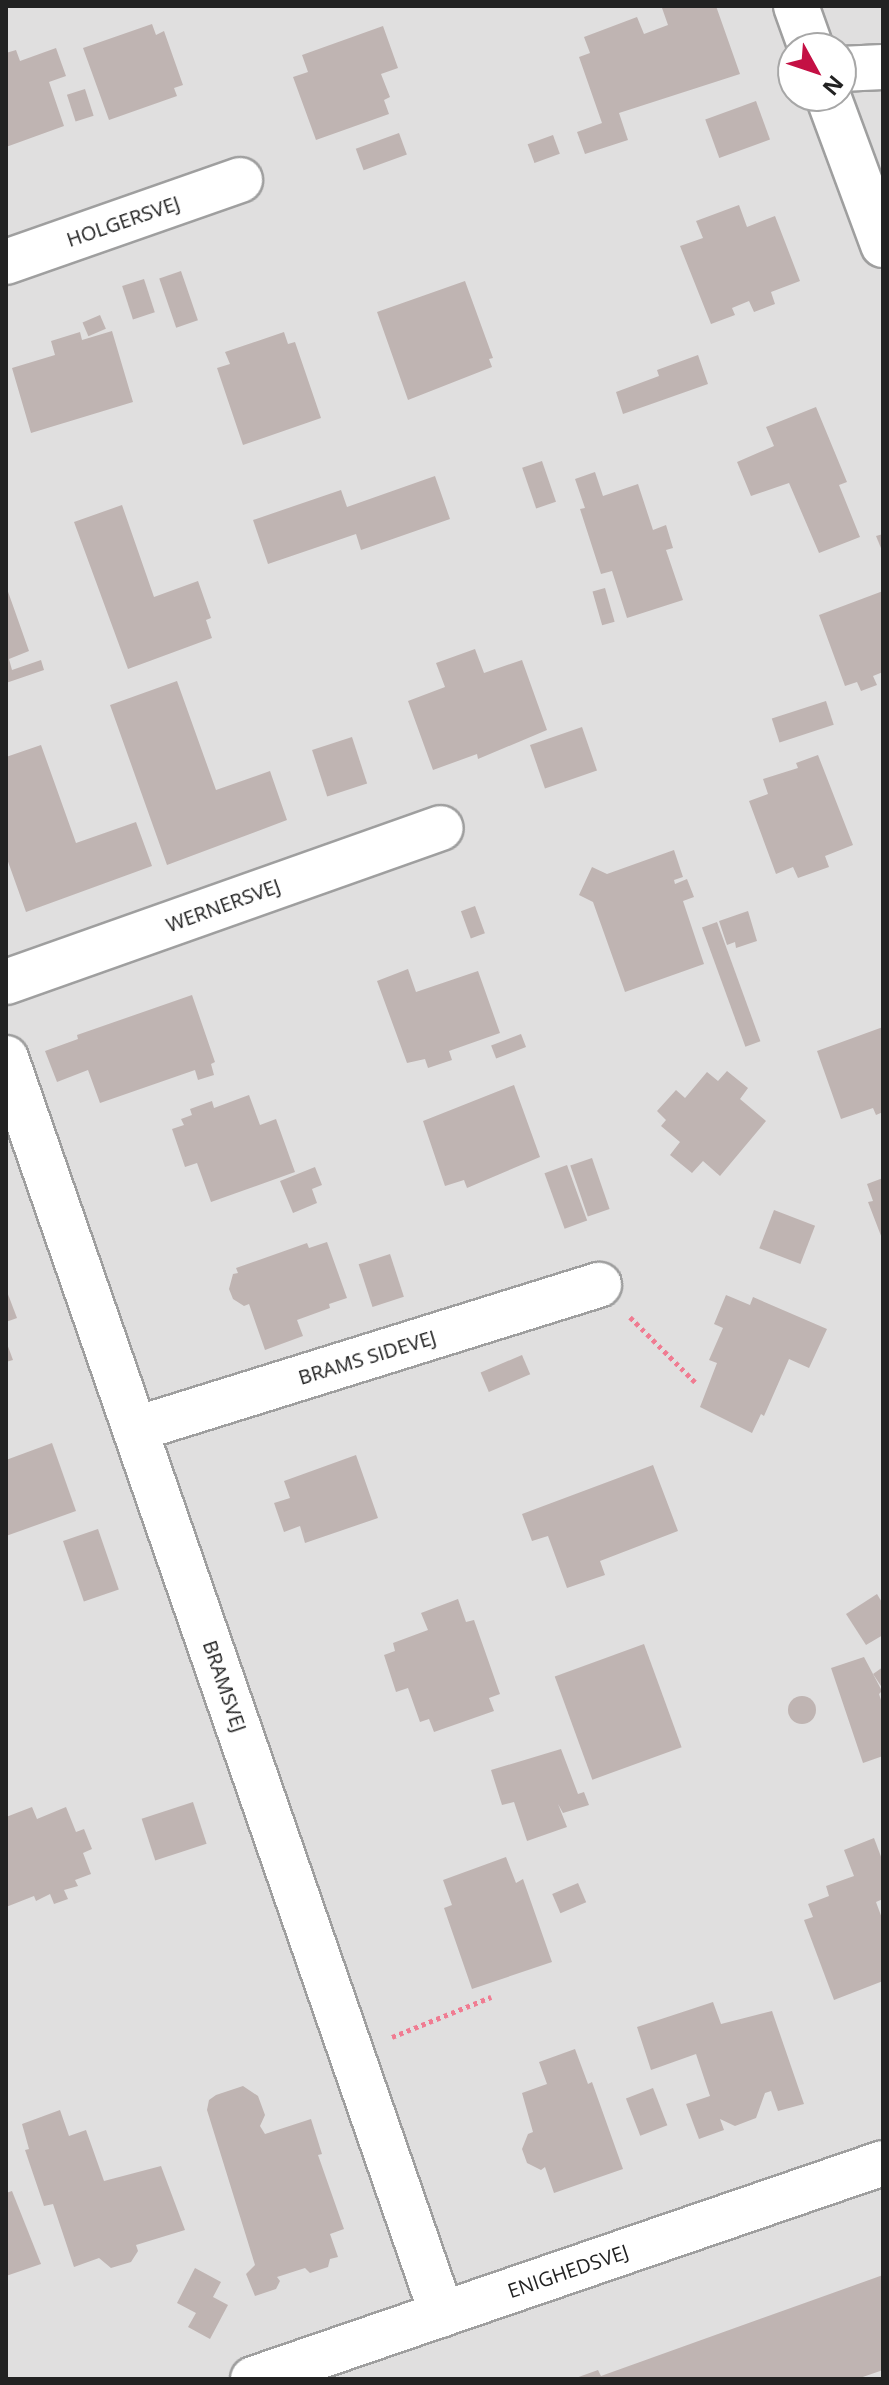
<!DOCTYPE html>
<style>
body{margin:0}
#map{position:relative;width:889px;height:2385px;overflow:hidden;background:#f1edea;font-family:"Open Sans",sans-serif}
div>[style]{position:absolute}
.residential>*{inset:0;background:#e0dfdf}
.building>*{inset:0;background:#bfb4b2;transform-origin:0 0}
.round{border-radius:50%}
.path>*{height:5px;margin-top:-2.5px;transform-origin:0;background:repeating-linear-gradient(90deg,#f07c92 0 4px,transparent 0 8px)}
.roads{filter:drop-shadow(2px 0 #9f9f9f) drop-shadow(-2px 0 #9f9f9f) drop-shadow(0 2px #9f9f9f) drop-shadow(0 -2px #9f9f9f)}
.street>*{height:44px;margin:-22px;padding:0 22px;transform-origin:22px;border-radius:22px;background:#fff}
span{translate:-50% -50%;white-space:nowrap;text-align:center;line-height:1.15;-webkit-text-stroke:6px #fff;paint-order:stroke}
.street-label{font-size:20px;color:#222}
.frame{position:absolute;inset:0;border:8px solid #222;pointer-events:none}
.north{position:absolute;left:777px;top:32px;width:80px;height:80px;box-sizing:border-box;background:#fff;border:2px solid #a7a7a7;border-radius:50%;rotate:130deg;font-size:22px;font-weight:700;line-height:32px;text-align:center;color:#222}
.north::after{content:'';display:block;margin:auto;width:28px;height:36px;background:#c41044;clip-path:polygon(50% 0,100% 100%,50% 72%,0 100%)}
</style>
<div id="map">
<div class="residential">
<i style="clip-path:polygon(evenodd,6px 6px,883px 6px,883px 2379px,6px 2379px,6px 6px,793px 48px,841px 48px,841px 96px,793px 96px,793px 48px)"></i>
</div>
<div class="building">
<i style="clip-path:polygon(667px 6px,716px 6px,740px 74px,619px 113px,628px 140px,585px 154px,577px 132px,602px 123px,579px 57px,590px 53px,584px 37px,637px 17px,644px 34px,668px 25px,662px 8px)"></i>
<i style="clip-path:polygon(152px 24px,156px 35px,164px 31px,183px 85px,174px 88px,177px 96px,109px 120px,83px 48px)"></i>
<i style="clip-path:polygon(383px 26px,398px 68px,381px 74px,390px 97px,384px 100px,389px 114px,316px 140px,293px 77px,308px 72px,302px 55px)"></i>
<i style="clip-path:polygon(56px 48px,66px 76px,49px 82px,64px 126px,6px 147px,6px 53px,16px 50px,20px 61px)"></i>
<i style="left:85px;top:89px;width:28px;height:19px;rotate:72deg"></i>
<i style="left:756px;top:101px;width:41px;height:54px;rotate:70deg"></i>
<i style="left:399px;top:133px;width:23px;height:46px;rotate:70deg"></i>
<i style="left:553px;top:135px;width:20px;height:27px;rotate:70deg"></i>
<i style="clip-path:polygon(739px 205px,747px 227px,775px 216px,800px 281px,771px 292px,775px 304px,754px 312px,749px 301px,732px 308px,735px 315px,711px 324px,680px 246px,703px 238px,696px 221px)"></i>
<i style="left:181px;top:271px;width:52px;height:23px;rotate:71deg"></i>
<i style="left:144px;top:279px;width:35px;height:23px;rotate:72deg"></i>
<i style="clip-path:polygon(465px 281px,493px 358px,489px 359px,492px 367px,408px 400px,377px 312px)"></i>
<i style="left:100px;top:315px;width:15px;height:19px;rotate:67deg"></i>
<i style="clip-path:polygon(112px 331px,133px 402px,31px 433px,12px 368px,55px 355px,51px 341px,80px 332px,82px 340px)"></i>
<i style="clip-path:polygon(284px 332px,288px 344px,295px 342px,321px 418px,243px 445px,217px 368px,230px 364px,225px 352px)"></i>
<i style="clip-path:polygon(698px 355px,708px 384px,623px 414px,616px 392px,659px 376px,657px 370px)"></i>
<i style="clip-path:polygon(816px 407px,847px 482px,839px 485px,860px 537px,819px 553px,789px 483px,751px 496px,737px 462px,774px 446px,766px 427px)"></i>
<i style="left:542px;top:461px;width:43px;height:21px;rotate:71deg"></i>
<i style="clip-path:polygon(595px 472px,603px 496px,638px 484px,653px 530px,666px 525px,673px 548px,666px 550px,683px 600px,627px 618px,612px 571px,601px 574px,580px 509px,585px 508px,575px 479px)"></i>
<i style="clip-path:polygon(435px 476px,450px 519px,361px 550px,356px 534px,268px 564px,253px 520px,341px 490px,347px 507px)"></i>
<i style="clip-path:polygon(122px 505px,154px 597px,198px 581px,211px 618px,206px 620px,212px 638px,128px 669px,74px 522px)"></i>
<i style="clip-path:polygon(883px 534px,883px 553px,876px 536px)"></i>
<i style="clip-path:polygon(6px 586px,29px 651px,9px 659px,12px 670px,41px 660px,44px 670px,6px 683px)"></i>
<i style="left:605px;top:588px;width:35px;height:13px;rotate:74deg"></i>
<i style="clip-path:polygon(883px 591px,883px 672px,873px 676px,877px 685px,861px 691px,857px 682px,845px 686px,819px 615px)"></i>
<i style="clip-path:polygon(475px 649px,484px 673px,522px 660px,547px 730px,478px 759px,477px 754px,433px 770px,408px 701px,445px 687px,436px 663px)"></i>
<i style="clip-path:polygon(177px 681px,216px 790px,270px 771px,287px 820px,167px 865px,110px 705px)"></i>
<i style="left:826px;top:701px;width:25px;height:57px;rotate:72deg"></i>
<i style="left:582px;top:727px;width:46px;height:55px;rotate:71deg"></i>
<i style="left:352px;top:737px;width:49px;height:42px;rotate:72deg"></i>
<i style="clip-path:polygon(41px 745px,76px 843px,136px 822px,152px 866px,26px 912px,6px 856px,6px 757px)"></i>
<i style="clip-path:polygon(818px 755px,853px 845px,825px 856px,829px 867px,798px 878px,793px 867px,776px 874px,749px 801px,768px 794px,763px 779px,798px 768px,796px 763px)"></i>
<i style="clip-path:polygon(674px 850px,683px 877px,674px 880px,675px 884px,687px 879px,694px 897px,683px 901px,704px 964px,625px 992px,593px 902px,579px 895px,592px 867px,607px 874px)"></i>
<i style="left:475px;top:906px;width:29px;height:15px;rotate:70deg"></i>
<i style="clip-path:polygon(748px 911px,757px 941px,736px 948px,735px 942px,727px 945px,719px 921px)"></i>
<i style="left:717px;top:922px;width:127px;height:16px;rotate:70deg"></i>
<i style="clip-path:polygon(408px 969px,416px 992px,478px 971px,500px 1033px,449px 1051px,452px 1060px,428px 1068px,425px 1059px,407px 1063px,377px 981px)"></i>
<i style="clip-path:polygon(192px 995px,215px 1062px,211px 1064px,214px 1075px,198px 1080px,195px 1070px,100px 1103px,88px 1070px,57px 1082px,45px 1051px,78px 1039px,77px 1035px)"></i>
<i style="clip-path:polygon(883px 1027px,883px 1112px,876px 1115px,873px 1108px,841px 1119px,817px 1051px)"></i>
<i style="left:521px;top:1034px;width:14px;height:32px;rotate:69deg"></i>
<i style="clip-path:polygon(727px 1071px,748px 1088px,740px 1099px,766px 1121px,720px 1176px,703px 1161px,692px 1173px,670px 1155px,680px 1142px,661px 1126px,666px 1120px,657px 1111px,676px 1090px,685px 1098px,707px 1072px,718px 1081px)"></i>
<i style="clip-path:polygon(514px 1085px,540px 1157px,467px 1188px,464px 1180px,445px 1186px,423px 1121px)"></i>
<i style="clip-path:polygon(249px 1095px,260px 1125px,276px 1119px,295px 1172px,211px 1202px,197px 1163px,185px 1167px,172px 1129px,184px 1125px,181px 1119px,192px 1115px,190px 1109px,212px 1101px,214px 1108px)"></i>
<i style="left:592px;top:1158px;width:54px;height:23px;rotate:71deg"></i>
<i style="left:567px;top:1165px;width:59px;height:24px;rotate:70deg"></i>
<i style="clip-path:polygon(315px 1167px,322px 1185px,312px 1189px,317px 1203px,293px 1213px,280px 1181px)"></i>
<i style="clip-path:polygon(883px 1178px,883px 1241px,868px 1202px,873px 1201px,867px 1184px)"></i>
<i style="left:774px;top:1210px;width:44px;height:41px;rotate:21deg"></i>
<i style="clip-path:polygon(327px 1242px,347px 1298px,329px 1304px,330px 1308px,297px 1320px,303px 1336px,265px 1350px,249px 1304px,244px 1306px,233px 1299px,229px 1289px,233px 1274px,238px 1273px,236px 1268px,307px 1243px,309px 1248px)"></i>
<i style="left:390px;top:1254px;width:45px;height:33px;rotate:72deg"></i>
<i style="clip-path:polygon(6px 1289px,17px 1318px,6px 1322px)"></i>
<i style="clip-path:polygon(726px 1295px,750px 1305px,753px 1297px,827px 1329px,809px 1368px,789px 1359px,764px 1416px,761px 1414px,752px 1433px,700px 1407px,717px 1363px,709px 1360px,723px 1328px,714px 1324px)"></i>
<i style="clip-path:polygon(6px 1341px,13px 1360px,6px 1362px)"></i>
<i style="left:522px;top:1355px;width:21px;height:45px;rotate:67deg"></i>
<i style="clip-path:polygon(52px 1443px,76px 1511px,6px 1536px,6px 1460px)"></i>
<i style="clip-path:polygon(356px 1455px,378px 1518px,305px 1543px,300px 1526px,284px 1532px,274px 1503px,290px 1498px,284px 1481px)"></i>
<i style="clip-path:polygon(653px 1465px,678px 1531px,600px 1561px,605px 1575px,567px 1588px,548px 1536px,532px 1541px,522px 1514px)"></i>
<i style="left:98px;top:1529px;width:64px;height:37px;rotate:71deg"></i>
<i style="clip-path:polygon(877px 1594px,883px 1604px,883px 1635px,866px 1645px,846px 1614px)"></i>
<i style="clip-path:polygon(458px 1599px,466px 1622px,474px 1620px,500px 1694px,489px 1698px,494px 1711px,434px 1732px,429px 1719px,420px 1722px,408px 1688px,396px 1692px,384px 1655px,395px 1651px,393px 1643px,428px 1630px,421px 1613px)"></i>
<i style="left:644px;top:1644px;width:110px;height:95px;rotate:70deg"></i>
<i style="clip-path:polygon(864px 1657px,882px 1691px,879px 1694px,883px 1706px,883px 1756px,863px 1763px,831px 1668px)"></i>
<i style="clip-path:polygon(883px 1667px,883px 1689px,873px 1674px)"></i>
<i class="round" style="left:788px;top:1696px;width:28px;height:28px"></i>
<i style="clip-path:polygon(561px 1749px,578px 1794px,584px 1792px,589px 1805px,563px 1813px,558px 1804px,567px 1827px,527px 1841px,514px 1802px,502px 1805px,491px 1770px)"></i>
<i style="left:193px;top:1802px;width:44px;height:54px;rotate:72deg"></i>
<i style="clip-path:polygon(32px 1807px,37px 1819px,66px 1807px,76px 1832px,84px 1829px,92px 1849px,83px 1853px,91px 1874px,75px 1880px,78px 1886px,64px 1890px,68px 1899px,54px 1904px,50px 1894px,36px 1901px,34px 1896px,6px 1907px,6px 1817px)"></i>
<i style="clip-path:polygon(874px 1838px,883px 1862px,883px 1899px,876px 1902px,883px 1921px,883px 1981px,834px 2000px,804px 1920px,813px 1917px,808px 1904px,829px 1896px,826px 1886px,854px 1876px,844px 1850px)"></i>
<i style="clip-path:polygon(506px 1857px,516px 1883px,523px 1879px,552px 1962px,472px 1989px,444px 1908px,452px 1905px,443px 1880px)"></i>
<i style="left:578px;top:1883px;width:21px;height:28px;rotate:67deg"></i>
<i style="clip-path:polygon(713px 2002px,721px 2024px,772px 2011px,804px 2104px,778px 2111px,771px 2091px,765px 2093px,756px 2118px,735px 2126px,720px 2119px,724px 2130px,699px 2139px,686px 2104px,710px 2096px,696px 2054px,651px 2070px,637px 2027px)"></i>
<i style="clip-path:polygon(575px 2049px,588px 2084px,592px 2082px,623px 2169px,554px 2193px,545px 2167px,541px 2170px,527px 2163px,522px 2149px,528px 2134px,533px 2132px,522px 2093px,547px 2084px,539px 2062px)"></i>
<i style="clip-path:polygon(243px 2086px,258px 2096px,265px 2115px,260px 2126px,265px 2134px,311px 2119px,322px 2154px,318px 2155px,344px 2229px,330px 2234px,338px 2257px,330px 2259px,328px 2267px,310px 2273px,305px 2268px,277px 2277px,280px 2281px,276px 2289px,255px 2296px,246px 2274px,255px 2265px,207px 2110px,209px 2100px,216px 2095px)"></i>
<i style="left:653px;top:2088px;width:40px;height:29px;rotate:69deg"></i>
<i style="clip-path:polygon(60px 2110px,69px 2136px,86px 2130px,104px 2181px,161px 2166px,185px 2230px,136px 2245px,138px 2251px,131px 2262px,111px 2268px,99px 2258px,74px 2267px,53px 2204px,44px 2206px,25px 2150px,29px 2149px,22px 2124px)"></i>
<i style="clip-path:polygon(12px 2191px,41px 2264px,6px 2276px,6px 2193px)"></i>
<i style="clip-path:polygon(195px 2268px,221px 2282px,213px 2297px,228px 2305px,210px 2339px,188px 2327px,196px 2313px,177px 2303px)"></i>
<i style="clip-path:polygon(883px 2275px,883px 2370px,857px 2379px,573px 2379px,598px 2370px,601px 2376px)"></i>
</div>
<div class="path">
<i style="left:630px;top:1317px;width:92px;rotate:45deg"></i>
<i style="left:392px;top:2037px;width:107px;rotate:-22deg"></i>
</div>
<div class="roads">
<div class="street">
<i style="left:796px;top:6px;width:45px;rotate:70.3deg"></i>
<i style="left:841px;top:69px;width:42px;rotate:-2.7deg"></i>
<i style="left:828px;top:96px;width:159px;rotate:69.7deg"></i>
<i style="left:6px;top:262px;width:248px;rotate:-19.3deg"></i>
<i style="left:6px;top:982px;width:461px;rotate:-19.5deg"></i>
<i style="left:6px;top:1058px;width:1330px;rotate:70.86deg"></i>
<i style="left:136px;top:1429px;width:485px;rotate:-17.3deg"></i>
<i style="left:253px;top:2379px;width:666px;rotate:-18.92deg"></i>
</div>
</div>
<div class="street-label">
<span style="left:123px;top:221px;rotate:-19deg">HOLGERSVEJ</span>
<span style="left:223px;top:905px;rotate:-20deg">WERNERSVEJ</span>
<span style="left:367px;top:1357px;rotate:-17deg">BRAMS SIDEVEJ</span>
<span style="left:225px;top:1686px;rotate:71deg">BRAMSVEJ</span>
<span style="left:568px;top:2271px;rotate:-19deg">ENIGHEDSVEJ</span>
</div>
<div class="frame"></div>
<div class="north">N</div>
</div>
